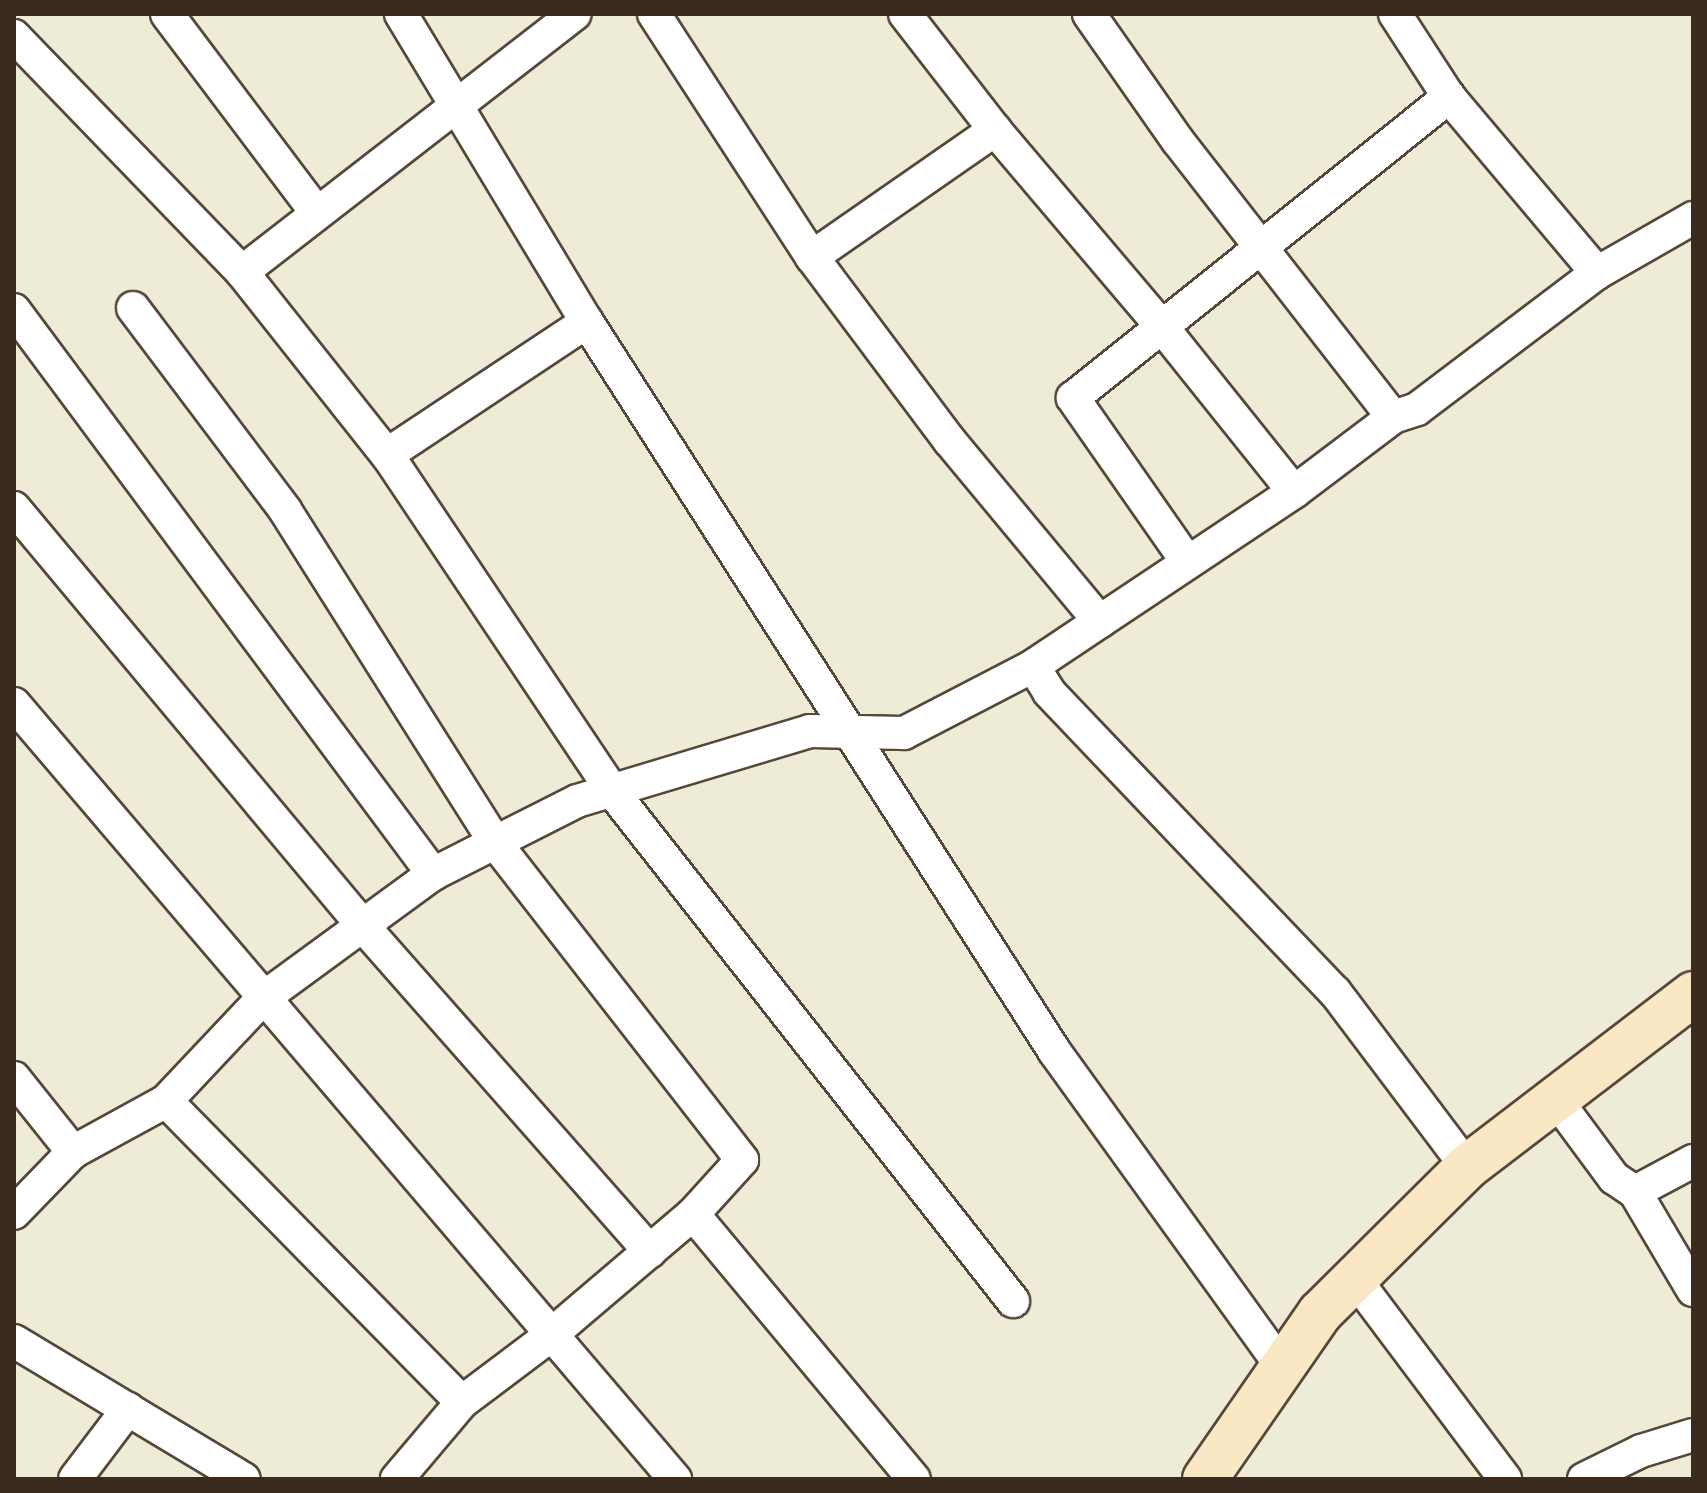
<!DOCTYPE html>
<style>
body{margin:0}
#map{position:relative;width:1707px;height:1493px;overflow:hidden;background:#eeebd7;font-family:"Patrick Hand",sans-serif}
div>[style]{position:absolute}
.roads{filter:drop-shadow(2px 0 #56473a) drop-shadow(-2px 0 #56473a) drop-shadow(0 2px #56473a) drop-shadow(0 -2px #56473a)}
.street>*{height:32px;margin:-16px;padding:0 16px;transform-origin:16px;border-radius:16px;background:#fff}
.secondary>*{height:44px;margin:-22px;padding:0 22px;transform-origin:22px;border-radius:22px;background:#fae7c3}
span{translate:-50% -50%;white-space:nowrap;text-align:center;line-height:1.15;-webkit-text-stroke:6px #f6f6f2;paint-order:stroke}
.frame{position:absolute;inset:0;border:16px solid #3b2a1e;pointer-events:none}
</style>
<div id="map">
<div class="roads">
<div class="street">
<i style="left:167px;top:14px;width:248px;rotate:53deg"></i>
<i style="left:401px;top:14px;width:360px;rotate:58.9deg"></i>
<i style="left:587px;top:322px;width:867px;rotate:57.34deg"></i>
<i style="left:1055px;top:1052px;width:388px;rotate:54.2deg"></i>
<i style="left:654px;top:14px;width:290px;rotate:57deg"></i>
<i style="left:812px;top:257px;width:229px;rotate:53.2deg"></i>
<i style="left:949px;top:440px;width:236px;rotate:50.3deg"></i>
<i style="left:905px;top:14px;width:147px;rotate:52.2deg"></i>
<i style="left:995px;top:130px;width:258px;rotate:49.7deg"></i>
<i style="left:1162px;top:327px;width:211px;rotate:51.3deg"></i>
<i style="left:1089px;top:14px;width:155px;rotate:55deg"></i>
<i style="left:1178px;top:141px;width:350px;rotate:52.1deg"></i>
<i style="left:1395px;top:14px;width:99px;rotate:57deg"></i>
<i style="left:1449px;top:97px;width:230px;rotate:49.9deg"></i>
<i style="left:14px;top:36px;width:328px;rotate:46deg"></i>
<i style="left:242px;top:272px;width:235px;rotate:51.6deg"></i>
<i style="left:388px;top:456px;width:403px;rotate:56.2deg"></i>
<i style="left:612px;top:791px;width:649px;rotate:51.82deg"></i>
<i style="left:812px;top:257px;width:223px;rotate:-34.8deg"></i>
<i style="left:242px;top:272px;width:421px;rotate:-37.8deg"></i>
<i style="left:133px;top:308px;width:253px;rotate:53deg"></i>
<i style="left:285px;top:510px;width:396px;rotate:57.7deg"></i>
<i style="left:497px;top:845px;width:399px;rotate:52.1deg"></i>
<i style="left:742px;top:1160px;width:73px;rotate:132.2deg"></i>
<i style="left:693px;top:1214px;width:187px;rotate:139.6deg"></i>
<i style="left:551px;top:1335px;width:111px;rotate:143deg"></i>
<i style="left:462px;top:1402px;width:101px;rotate:130.2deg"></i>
<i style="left:14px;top:310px;width:703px;rotate:53.39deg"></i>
<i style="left:397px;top:448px;width:228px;rotate:-33.6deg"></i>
<i style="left:14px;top:508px;width:545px;rotate:50.14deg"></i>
<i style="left:363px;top:926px;width:434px;rotate:48.6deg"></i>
<i style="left:1186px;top:560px;width:198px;rotate:-124.9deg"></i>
<i style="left:1073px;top:398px;width:482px;rotate:-38.7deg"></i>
<i style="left:1033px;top:666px;width:31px;rotate:58deg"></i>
<i style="left:1049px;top:692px;width:414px;rotate:46.4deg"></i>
<i style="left:1335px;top:992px;width:219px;rotate:53deg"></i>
<i style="left:14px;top:704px;width:1019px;rotate:49.54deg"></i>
<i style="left:14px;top:1078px;width:95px;rotate:51.4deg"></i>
<i style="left:1554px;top:1097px;width:101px;rotate:53.5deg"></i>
<i style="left:1614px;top:1178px;width:25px;rotate:34deg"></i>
<i style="left:1635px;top:1192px;width:114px;rotate:59.4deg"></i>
<i style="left:166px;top:1101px;width:422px;rotate:45.5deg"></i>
<i style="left:1635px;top:1192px;width:66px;rotate:-28.1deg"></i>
<i style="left:14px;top:1213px;width:85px;rotate:-46deg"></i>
<i style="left:73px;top:1152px;width:106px;rotate:-28.7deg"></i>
<i style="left:166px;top:1101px;width:140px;rotate:-46.7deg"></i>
<i style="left:262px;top:999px;width:212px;rotate:-36.2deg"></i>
<i style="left:433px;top:874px;width:161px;rotate:-26.9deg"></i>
<i style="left:577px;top:801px;width:243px;rotate:-16.7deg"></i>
<i style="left:810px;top:731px;width:94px;rotate:1.2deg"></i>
<i style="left:904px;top:733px;width:145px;rotate:-27.4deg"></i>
<i style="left:1033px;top:666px;width:314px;rotate:-33.7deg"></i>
<i style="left:1294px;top:492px;width:124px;rotate:-37.1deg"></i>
<i style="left:1393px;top:417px;width:25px;rotate:-18deg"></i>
<i style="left:1417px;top:409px;width:226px;rotate:-37.1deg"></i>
<i style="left:1597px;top:273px;width:111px;rotate:-29.8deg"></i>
<i style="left:693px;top:1214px;width:345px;rotate:50.2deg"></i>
<i style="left:1355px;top:1279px;width:250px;rotate:53.1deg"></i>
<i style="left:14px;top:1341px;width:268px;rotate:31deg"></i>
<i style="left:75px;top:1479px;width:88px;rotate:-52.9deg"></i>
<i style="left:1584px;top:1479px;width:64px;rotate:-26.2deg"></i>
<i style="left:1641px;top:1451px;width:54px;rotate:-17.1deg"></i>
</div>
<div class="secondary">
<i style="left:1205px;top:1479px;width:202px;rotate:-55.3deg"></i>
<i style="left:1320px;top:1313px;width:207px;rotate:-44.8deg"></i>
<i style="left:1467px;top:1167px;width:285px;rotate:-37.4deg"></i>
</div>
</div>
<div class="frame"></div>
</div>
